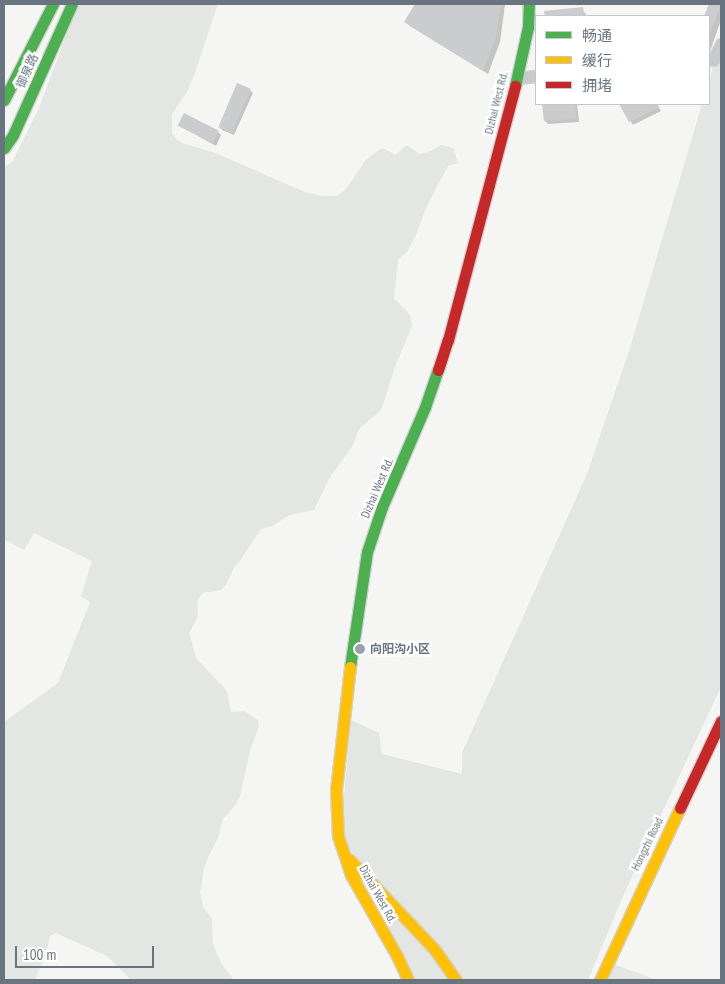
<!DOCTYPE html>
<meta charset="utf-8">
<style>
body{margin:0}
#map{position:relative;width:725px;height:984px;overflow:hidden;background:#f5f5f4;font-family:"PT Sans Narrow","Noto Sans SC",sans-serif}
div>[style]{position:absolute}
.green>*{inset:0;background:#e3e6e2}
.shadow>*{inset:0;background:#0003}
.building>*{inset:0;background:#cbcccd;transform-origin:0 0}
.roads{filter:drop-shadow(1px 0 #d1d2d2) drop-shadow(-1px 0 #d1d2d2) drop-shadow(0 1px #d1d2d2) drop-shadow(0 -1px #d1d2d2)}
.street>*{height:11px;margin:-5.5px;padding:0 5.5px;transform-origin:5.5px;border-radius:5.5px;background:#c8c9ca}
.fast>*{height:11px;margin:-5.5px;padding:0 5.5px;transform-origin:5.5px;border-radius:5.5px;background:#4caf50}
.slow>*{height:11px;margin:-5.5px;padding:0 5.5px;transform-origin:5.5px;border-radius:5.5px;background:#ffc107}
.jam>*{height:11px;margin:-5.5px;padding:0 5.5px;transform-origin:5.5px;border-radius:5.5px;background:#c62828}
.dots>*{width:14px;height:14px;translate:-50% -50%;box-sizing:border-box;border:2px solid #fff;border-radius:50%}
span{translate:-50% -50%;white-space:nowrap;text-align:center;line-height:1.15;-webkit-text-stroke:5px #fff;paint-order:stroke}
.street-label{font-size:12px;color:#697481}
.poi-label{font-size:12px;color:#697481;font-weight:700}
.left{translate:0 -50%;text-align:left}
.frame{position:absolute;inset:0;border:5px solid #697481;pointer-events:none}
.legend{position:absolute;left:535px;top:15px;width:175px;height:90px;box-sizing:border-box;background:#fff;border:1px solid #c3c7cd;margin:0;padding:6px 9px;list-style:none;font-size:15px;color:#697481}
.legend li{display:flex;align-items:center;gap:10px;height:25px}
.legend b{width:25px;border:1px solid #c3c7cd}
.scale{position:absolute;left:15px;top:946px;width:139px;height:22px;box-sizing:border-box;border:2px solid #697481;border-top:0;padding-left:6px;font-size:15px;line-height:18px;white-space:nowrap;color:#697481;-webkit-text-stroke:4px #fff;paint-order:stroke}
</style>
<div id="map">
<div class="green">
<i style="clip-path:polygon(78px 4px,218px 4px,195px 73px,187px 92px,172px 114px,172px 133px,177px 140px,182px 143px,215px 153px,305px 192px,322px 196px,337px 196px,346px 189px,366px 160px,380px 149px,385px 149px,395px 155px,407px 145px,419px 154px,429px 152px,441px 145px,453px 148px,458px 163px,448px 166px,444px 173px,426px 208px,416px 235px,407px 252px,398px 260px,394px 298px,410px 315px,412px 326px,396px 364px,381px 410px,359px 429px,353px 445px,329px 479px,314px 510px,289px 515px,274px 525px,261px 529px,240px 561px,234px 567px,226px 585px,221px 590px,202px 593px,197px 602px,198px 617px,189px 633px,196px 658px,227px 691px,231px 712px,244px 711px,258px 720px,259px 726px,250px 751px,240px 796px,236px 804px,223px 819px,218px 838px,209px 855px,204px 868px,200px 893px,203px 907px,212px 919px,213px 944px,221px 963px,234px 980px,131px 980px,107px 956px,56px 933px,50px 936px,45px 957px,35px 980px,4px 980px,4px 722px,58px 683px,90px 602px,81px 596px,92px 561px,34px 533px,24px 550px,4px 539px,4px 168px,13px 161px,39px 108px)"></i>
<i style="clip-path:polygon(721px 65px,721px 687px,623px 896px,588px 980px,460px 980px,445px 954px,340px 839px,351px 720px,379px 733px,382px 754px,462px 774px,462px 753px,587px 474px,630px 348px,702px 104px,709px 104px,709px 81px,713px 66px)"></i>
<i style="clip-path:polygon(365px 889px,369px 889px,428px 949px,449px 980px,415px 980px)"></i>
<i style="clip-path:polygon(613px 964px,654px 979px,654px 980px,606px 980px)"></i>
</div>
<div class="shadow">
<i style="clip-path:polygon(416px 4px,505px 4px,500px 42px,488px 74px,410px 26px,406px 22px)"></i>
<i style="clip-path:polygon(710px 4px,721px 4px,721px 20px,709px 54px,709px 16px,705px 16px)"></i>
<i style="clip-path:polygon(582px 9px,587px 16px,546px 16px,545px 12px)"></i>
<i style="clip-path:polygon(250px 90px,253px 93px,234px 135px,222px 130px,219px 126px)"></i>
<i style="clip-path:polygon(544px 104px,577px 104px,579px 122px,548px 124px,545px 121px)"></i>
<i style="clip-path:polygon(621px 104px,657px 104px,661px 111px,633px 125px)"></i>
<i style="clip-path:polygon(180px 126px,218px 132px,221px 135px,216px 146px)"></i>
</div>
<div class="building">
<i style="clip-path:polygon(415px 4px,501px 4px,496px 37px,483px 71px,404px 22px)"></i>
<i style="clip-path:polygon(709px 4px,721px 4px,709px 37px,709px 16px,704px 16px)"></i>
<i style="clip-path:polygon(583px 7px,584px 16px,545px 16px,544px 11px)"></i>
<i style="left:237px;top:83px;width:15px;height:48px;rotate:23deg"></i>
<i style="clip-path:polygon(542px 104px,575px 104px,576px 119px,544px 121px)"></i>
<i style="clip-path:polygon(619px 104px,656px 104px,658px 108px,629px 122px)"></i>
<i style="left:184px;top:113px;width:39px;height:14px;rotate:27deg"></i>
</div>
<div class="roads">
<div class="street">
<i style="left:709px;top:60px;width:4px"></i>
<i style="left:713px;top:60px;width:18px;rotate:-63deg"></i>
<i style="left:517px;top:78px;width:19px;rotate:-6deg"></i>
</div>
<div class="fast">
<i style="left:515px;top:86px;width:60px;rotate:-77.6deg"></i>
<i style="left:528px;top:27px;width:23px;rotate:-88deg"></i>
<i style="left:4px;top:100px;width:108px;rotate:-63deg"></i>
<i style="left:4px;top:148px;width:16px;rotate:-55deg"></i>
<i style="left:13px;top:135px;width:144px;rotate:-65.8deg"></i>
<i style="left:350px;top:667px;width:116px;rotate:-81.6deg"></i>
<i style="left:367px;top:552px;width:47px;rotate:-71.6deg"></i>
<i style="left:382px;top:507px;width:109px;rotate:-66.7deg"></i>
<i style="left:425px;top:407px;width:39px;rotate:-71deg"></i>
</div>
<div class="slow">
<i style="left:350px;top:667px;width:123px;rotate:96.5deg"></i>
<i style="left:336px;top:789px;width:47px;rotate:87.6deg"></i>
<i style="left:338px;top:836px;width:41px;rotate:71.6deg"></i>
<i style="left:351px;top:875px;width:93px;rotate:60.4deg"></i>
<i style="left:397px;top:956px;width:26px;rotate:65deg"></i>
<i style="left:349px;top:859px;width:125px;rotate:46.6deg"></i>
<i style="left:435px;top:950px;width:37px;rotate:55deg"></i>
<i style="left:600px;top:980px;width:190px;rotate:-65.1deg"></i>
</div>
<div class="jam">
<i style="left:438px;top:370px;width:32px;rotate:-72deg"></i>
<i style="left:448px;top:340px;width:263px;rotate:-75.2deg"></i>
<i style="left:680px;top:808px;width:96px;rotate:-64.8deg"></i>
</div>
</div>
<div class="dots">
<i style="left:360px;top:649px;background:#9aa1a9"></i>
</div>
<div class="street-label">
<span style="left:27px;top:71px;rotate:-66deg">御泉路</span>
<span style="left:496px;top:103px;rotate:-76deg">Dizhai West Rd.</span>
<span style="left:377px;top:488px;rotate:-67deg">Dizhai West Rd.</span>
<span style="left:647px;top:844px;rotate:-64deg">Hongzhi Road</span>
<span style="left:378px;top:894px;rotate:61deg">Dizhai West Rd.</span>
</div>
<div class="poi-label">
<span class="left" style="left:370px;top:649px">向阳沟小区</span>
</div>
<div class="frame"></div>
<ul class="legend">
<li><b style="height:6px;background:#4caf50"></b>畅通</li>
<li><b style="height:6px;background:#ffc107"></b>缓行</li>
<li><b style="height:6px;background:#c62828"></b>拥堵</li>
</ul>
<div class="scale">100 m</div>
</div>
